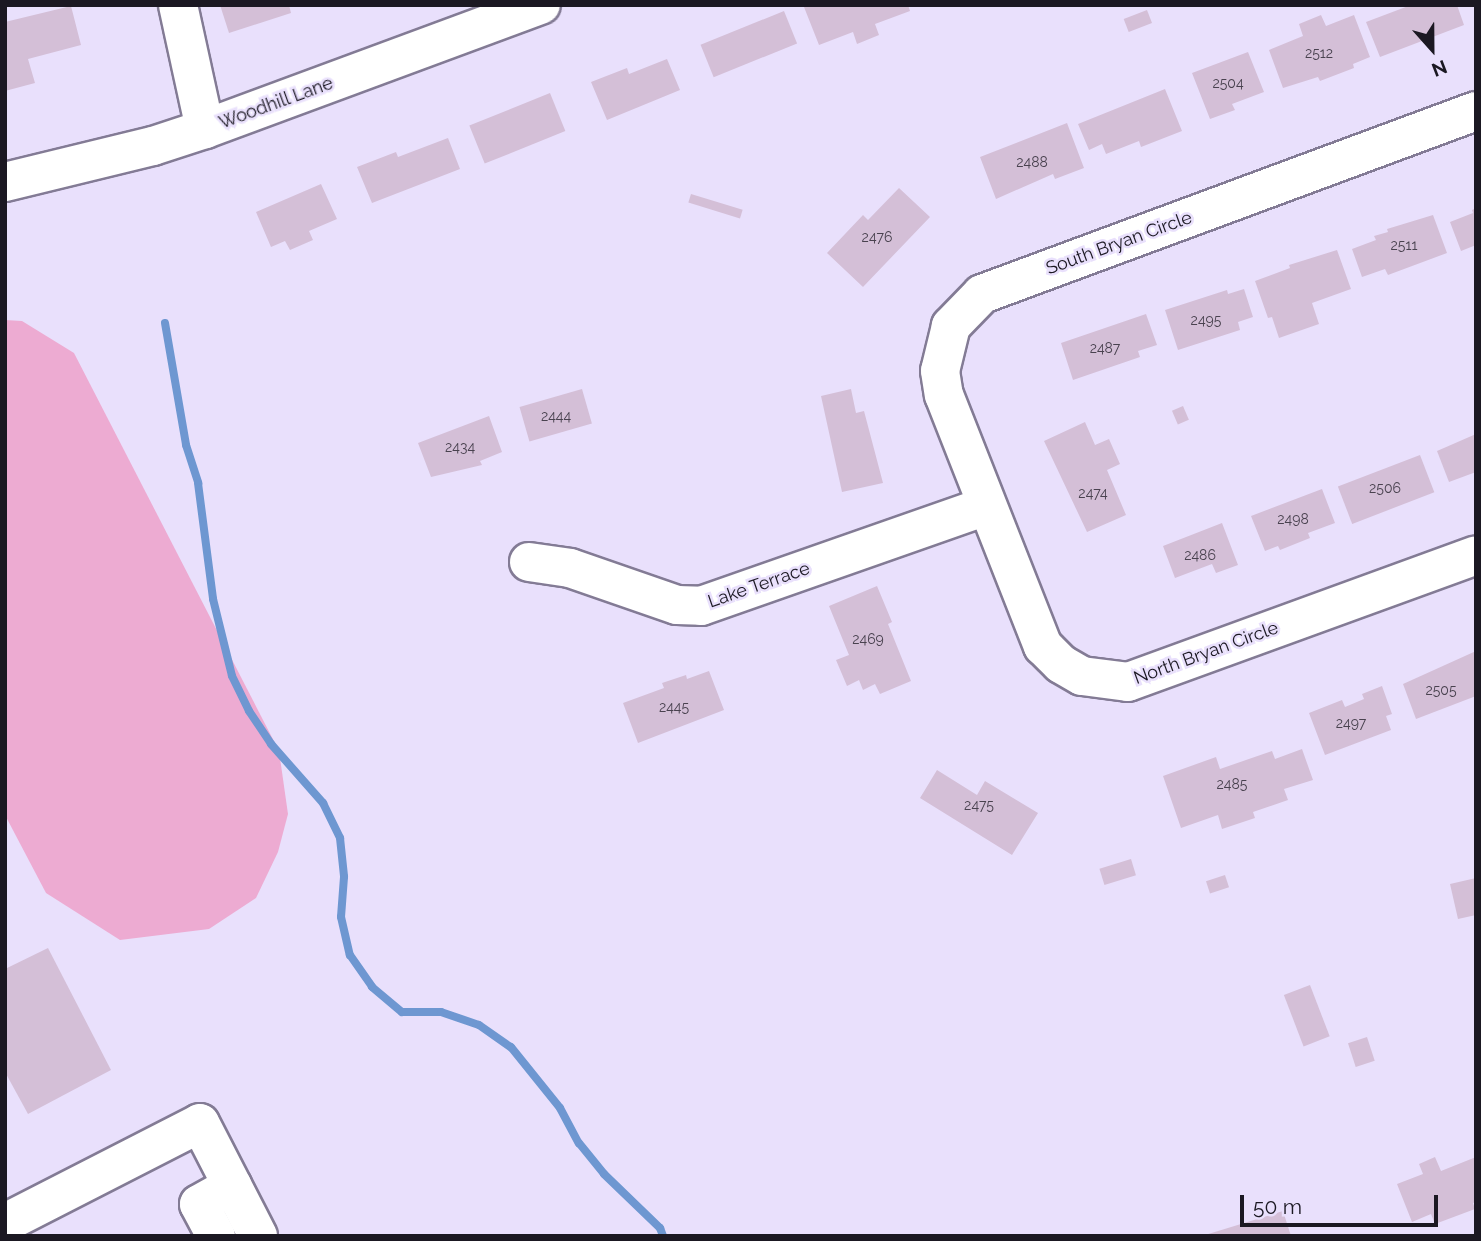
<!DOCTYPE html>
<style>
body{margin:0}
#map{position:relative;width:1481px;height:1241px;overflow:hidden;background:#e9e0fc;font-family:Raleway,sans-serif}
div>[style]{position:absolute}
.green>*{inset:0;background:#edabd2}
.stream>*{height:8px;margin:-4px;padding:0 4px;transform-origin:4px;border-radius:4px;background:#6e97d1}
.building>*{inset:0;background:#d4bfd7;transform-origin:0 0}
.roads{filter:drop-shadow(2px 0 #837b95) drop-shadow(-2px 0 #837b95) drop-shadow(0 2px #837b95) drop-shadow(0 -2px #837b95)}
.minor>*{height:38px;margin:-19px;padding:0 19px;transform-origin:19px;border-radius:19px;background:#fff}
span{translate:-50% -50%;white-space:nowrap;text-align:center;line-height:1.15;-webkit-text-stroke:5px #e9e0fc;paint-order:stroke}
.number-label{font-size:14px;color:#49424f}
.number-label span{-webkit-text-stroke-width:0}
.street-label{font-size:18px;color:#1b1822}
.frame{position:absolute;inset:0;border:7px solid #1b1822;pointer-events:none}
.north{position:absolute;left:1397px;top:14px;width:70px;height:70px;-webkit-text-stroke:5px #e9e0fc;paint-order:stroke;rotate:159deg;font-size:19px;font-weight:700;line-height:28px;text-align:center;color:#1b1822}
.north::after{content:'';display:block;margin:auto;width:24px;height:32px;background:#1b1822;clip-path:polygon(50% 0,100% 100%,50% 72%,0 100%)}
.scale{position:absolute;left:1240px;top:1195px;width:198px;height:32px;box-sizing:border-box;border:4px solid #1b1822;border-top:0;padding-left:9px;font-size:21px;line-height:24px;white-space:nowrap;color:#1b1822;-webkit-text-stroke:5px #e9e0fc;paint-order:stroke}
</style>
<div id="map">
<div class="green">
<i style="clip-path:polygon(5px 320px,22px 321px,74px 353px,279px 751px,288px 814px,278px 852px,256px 898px,209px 929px,120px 940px,46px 893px,5px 815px)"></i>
</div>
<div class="stream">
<i style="left:165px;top:323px;width:124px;rotate:80.2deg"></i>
<i style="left:186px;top:445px;width:40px;rotate:72deg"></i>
<i style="left:198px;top:483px;width:117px;rotate:82.6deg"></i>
<i style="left:213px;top:599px;width:79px;rotate:76.1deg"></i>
<i style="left:232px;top:676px;width:39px;rotate:64deg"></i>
<i style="left:249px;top:711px;width:40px;rotate:56deg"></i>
<i style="left:271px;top:744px;width:79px;rotate:48.6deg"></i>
<i style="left:323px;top:803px;width:39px;rotate:64deg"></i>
<i style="left:340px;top:838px;width:39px;rotate:84deg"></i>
<i style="left:344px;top:877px;width:40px;rotate:94.3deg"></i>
<i style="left:341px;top:917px;width:39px;rotate:77deg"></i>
<i style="left:350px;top:955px;width:39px;rotate:55deg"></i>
<i style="left:372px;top:987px;width:39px;rotate:40deg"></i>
<i style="left:402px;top:1012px;width:39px"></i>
<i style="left:441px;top:1012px;width:40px;rotate:18.9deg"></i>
<i style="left:479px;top:1025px;width:39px;rotate:35deg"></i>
<i style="left:511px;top:1047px;width:78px;rotate:51.2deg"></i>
<i style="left:560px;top:1108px;width:40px;rotate:62deg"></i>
<i style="left:579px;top:1143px;width:40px;rotate:51deg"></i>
<i style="left:604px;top:1174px;width:78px;rotate:44deg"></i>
<i style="left:660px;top:1228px;width:9px;rotate:69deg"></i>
</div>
<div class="building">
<i style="clip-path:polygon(220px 5px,289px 5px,291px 13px,229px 33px)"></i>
<i style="clip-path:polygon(808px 5px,908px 5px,910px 11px,875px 24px,879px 35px,857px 44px,853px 32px,819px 45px,804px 7px)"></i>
<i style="clip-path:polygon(1411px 5px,1457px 5px,1464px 25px,1380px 57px,1366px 22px)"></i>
<i style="clip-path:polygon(71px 6px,81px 45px,28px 59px,35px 83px,5px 91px,5px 22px)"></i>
<i style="left:1147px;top:10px;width:14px;height:25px;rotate:69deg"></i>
<i style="left:784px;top:11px;width:35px;height:90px;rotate:68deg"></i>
<i style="clip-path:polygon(1321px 15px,1326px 26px,1354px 15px,1370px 57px,1353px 64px,1354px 68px,1320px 81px,1318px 77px,1283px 88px,1269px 50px,1303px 36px,1299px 24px)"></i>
<i style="clip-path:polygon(1248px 52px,1264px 92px,1232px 104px,1235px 110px,1210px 119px,1192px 73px)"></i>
<i style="clip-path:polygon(667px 59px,680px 90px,607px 120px,591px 82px,627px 68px,629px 74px)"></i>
<i style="clip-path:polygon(1165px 89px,1182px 131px,1141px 147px,1139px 141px,1106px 154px,1102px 144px,1089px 150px,1078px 124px)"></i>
<i style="left:550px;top:93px;width:41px;height:87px;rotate:68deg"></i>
<i style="clip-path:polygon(1067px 123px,1084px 168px,1055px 179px,1053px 174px,996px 199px,980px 157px)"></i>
<i style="clip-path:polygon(448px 138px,460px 169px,372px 203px,357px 167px,396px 152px,398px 157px)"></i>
<i style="clip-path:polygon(321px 184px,337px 219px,309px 231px,313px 240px,290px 250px,285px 241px,271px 247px,256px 212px)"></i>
<i style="clip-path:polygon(899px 188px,930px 217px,863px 287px,827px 253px,863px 215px,868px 220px)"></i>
<i style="left:691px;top:194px;width:54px;height:9px;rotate:17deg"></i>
<i style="clip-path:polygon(1476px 208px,1476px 245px,1461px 251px,1450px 222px,1473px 213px,1472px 210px)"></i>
<i style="clip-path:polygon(1433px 215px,1447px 253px,1388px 275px,1385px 269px,1362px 277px,1352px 249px,1376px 240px,1374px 236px,1388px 232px,1387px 229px)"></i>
<i style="clip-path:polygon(1337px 250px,1351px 289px,1312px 303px,1319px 324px,1279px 338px,1272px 317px,1268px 318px,1255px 281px,1290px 268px,1289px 265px)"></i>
<i style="clip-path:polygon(1244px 289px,1253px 317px,1238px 322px,1240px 330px,1178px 350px,1165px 310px,1227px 290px,1228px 294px)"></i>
<i style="clip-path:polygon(1146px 314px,1157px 345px,1138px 351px,1140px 357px,1073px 380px,1061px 343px)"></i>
<i style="left:582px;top:389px;width:36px;height:65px;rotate:74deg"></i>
<i style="clip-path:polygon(851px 389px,856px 413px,864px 411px,883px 483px,842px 492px,821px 396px)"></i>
<i style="left:1183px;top:406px;width:15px;height:12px;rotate:67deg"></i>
<i style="clip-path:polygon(489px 416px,502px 452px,480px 461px,482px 465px,431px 477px,418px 443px)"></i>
<i style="clip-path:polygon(1085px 422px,1095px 445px,1109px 439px,1120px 464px,1107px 470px,1126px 515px,1087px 532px,1044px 441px)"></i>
<i style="clip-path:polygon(1476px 434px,1476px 472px,1449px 482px,1437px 451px)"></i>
<i style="left:1420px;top:455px;width:40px;height:88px;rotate:69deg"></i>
<i style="clip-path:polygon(1322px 489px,1335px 523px,1308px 533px,1310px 538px,1280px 550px,1278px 546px,1265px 551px,1251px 516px)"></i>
<i style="clip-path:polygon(1222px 523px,1238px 565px,1216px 573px,1212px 564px,1175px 578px,1163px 546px)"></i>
<i style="clip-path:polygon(877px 586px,892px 622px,888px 624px,911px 681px,880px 694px,875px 684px,863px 690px,859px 680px,847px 686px,836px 660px,849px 655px,829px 606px)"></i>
<i style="clip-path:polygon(1476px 651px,1476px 696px,1416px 719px,1403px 684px)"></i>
<i style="clip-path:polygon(709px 671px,724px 710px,638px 743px,623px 703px,664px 688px,662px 683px,686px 675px,687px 679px)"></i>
<i style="clip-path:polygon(1382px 686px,1392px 714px,1386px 716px,1391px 730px,1325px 755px,1309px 713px,1342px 700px,1345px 707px,1364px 699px,1362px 694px)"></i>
<i style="clip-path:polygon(1302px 749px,1313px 780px,1284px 789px,1288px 800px,1253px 812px,1255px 818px,1222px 829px,1218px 815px,1181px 828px,1163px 776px,1216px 757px,1220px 769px,1272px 751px,1275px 759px)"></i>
<i style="clip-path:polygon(937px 770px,977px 795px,985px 781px,1038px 813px,1012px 855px,920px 798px)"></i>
<i style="left:1131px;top:859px;width:17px;height:33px;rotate:73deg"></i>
<i style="left:1225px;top:875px;width:13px;height:20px;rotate:72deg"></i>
<i style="clip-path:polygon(1476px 878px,1476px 915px,1458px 919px,1450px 884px)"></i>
<i style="clip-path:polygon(48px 948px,111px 1070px,28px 1114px,5px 1072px,5px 969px)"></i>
<i style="left:1310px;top:985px;width:55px;height:28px;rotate:69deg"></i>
<i style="left:1367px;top:1037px;width:25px;height:20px;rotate:72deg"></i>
<i style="clip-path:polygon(1435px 1157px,1441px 1171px,1476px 1157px,1476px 1202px,1473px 1203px,1475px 1209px,1435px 1224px,1431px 1214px,1412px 1222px,1397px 1184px,1423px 1174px,1419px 1164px)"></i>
<i style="clip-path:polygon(1283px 1211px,1291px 1236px,1206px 1236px,1205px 1235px)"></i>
</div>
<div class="roads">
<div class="minor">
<i style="left:178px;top:5px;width:127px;rotate:77.7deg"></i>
<i style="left:1476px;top:111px;width:527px;rotate:159.67deg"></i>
<i style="left:982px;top:294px;width:45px;rotate:134.1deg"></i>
<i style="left:951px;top:326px;width:46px;rotate:103.7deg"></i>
<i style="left:940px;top:371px;width:24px;rotate:81deg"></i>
<i style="left:944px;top:395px;width:270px;rotate:68.5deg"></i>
<i style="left:1043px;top:646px;width:25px;rotate:45deg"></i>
<i style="left:1061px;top:664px;width:24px;rotate:30deg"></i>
<i style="left:1082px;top:676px;width:46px;rotate:7.4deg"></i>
<i style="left:1128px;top:682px;width:370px;rotate:-20deg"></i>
<i style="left:5px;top:182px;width:152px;rotate:-13.7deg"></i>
<i style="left:153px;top:146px;width:55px;rotate:-18.1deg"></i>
<i style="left:205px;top:129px;width:358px;rotate:-20.3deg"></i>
<i style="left:529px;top:562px;width:41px;rotate:8.3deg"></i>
<i style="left:570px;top:568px;width:113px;rotate:19.1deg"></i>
<i style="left:677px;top:605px;width:24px;rotate:2deg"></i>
<i style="left:701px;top:606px;width:302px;rotate:-19.3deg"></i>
<i style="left:5px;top:1223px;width:219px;rotate:-27.1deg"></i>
<i style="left:200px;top:1123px;width:127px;rotate:62.8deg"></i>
<i style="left:216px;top:1236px;width:36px;rotate:-118deg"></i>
<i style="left:199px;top:1204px;width:38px;rotate:-29deg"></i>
</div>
</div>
<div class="number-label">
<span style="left:1319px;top:53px">2512</span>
<span style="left:1228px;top:83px">2504</span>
<span style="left:1032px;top:162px">2488</span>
<span style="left:877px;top:237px">2476</span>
<span style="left:1404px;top:245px">2511</span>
<span style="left:1206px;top:320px">2495</span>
<span style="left:1105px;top:348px">2487</span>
<span style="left:556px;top:416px">2444</span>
<span style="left:460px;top:447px">2434</span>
<span style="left:1385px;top:488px">2506</span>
<span style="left:1093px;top:493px">2474</span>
<span style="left:1293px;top:519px">2498</span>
<span style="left:1200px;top:555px">2486</span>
<span style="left:868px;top:639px">2469</span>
<span style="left:1441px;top:690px">2505</span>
<span style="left:674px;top:707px">2445</span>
<span style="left:1351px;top:723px">2497</span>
<span style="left:1232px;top:784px">2485</span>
<span style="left:979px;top:805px">2475</span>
</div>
<div class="street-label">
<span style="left:276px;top:103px;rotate:-20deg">Woodhill Lane</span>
<span style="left:1119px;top:243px;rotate:-20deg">South Bryan Circle</span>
<span style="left:759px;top:585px;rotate:-19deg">Lake Terrace</span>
<span style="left:1206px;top:653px;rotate:-20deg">North Bryan Circle</span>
</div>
<div class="frame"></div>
<div class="north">N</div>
<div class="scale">50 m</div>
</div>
